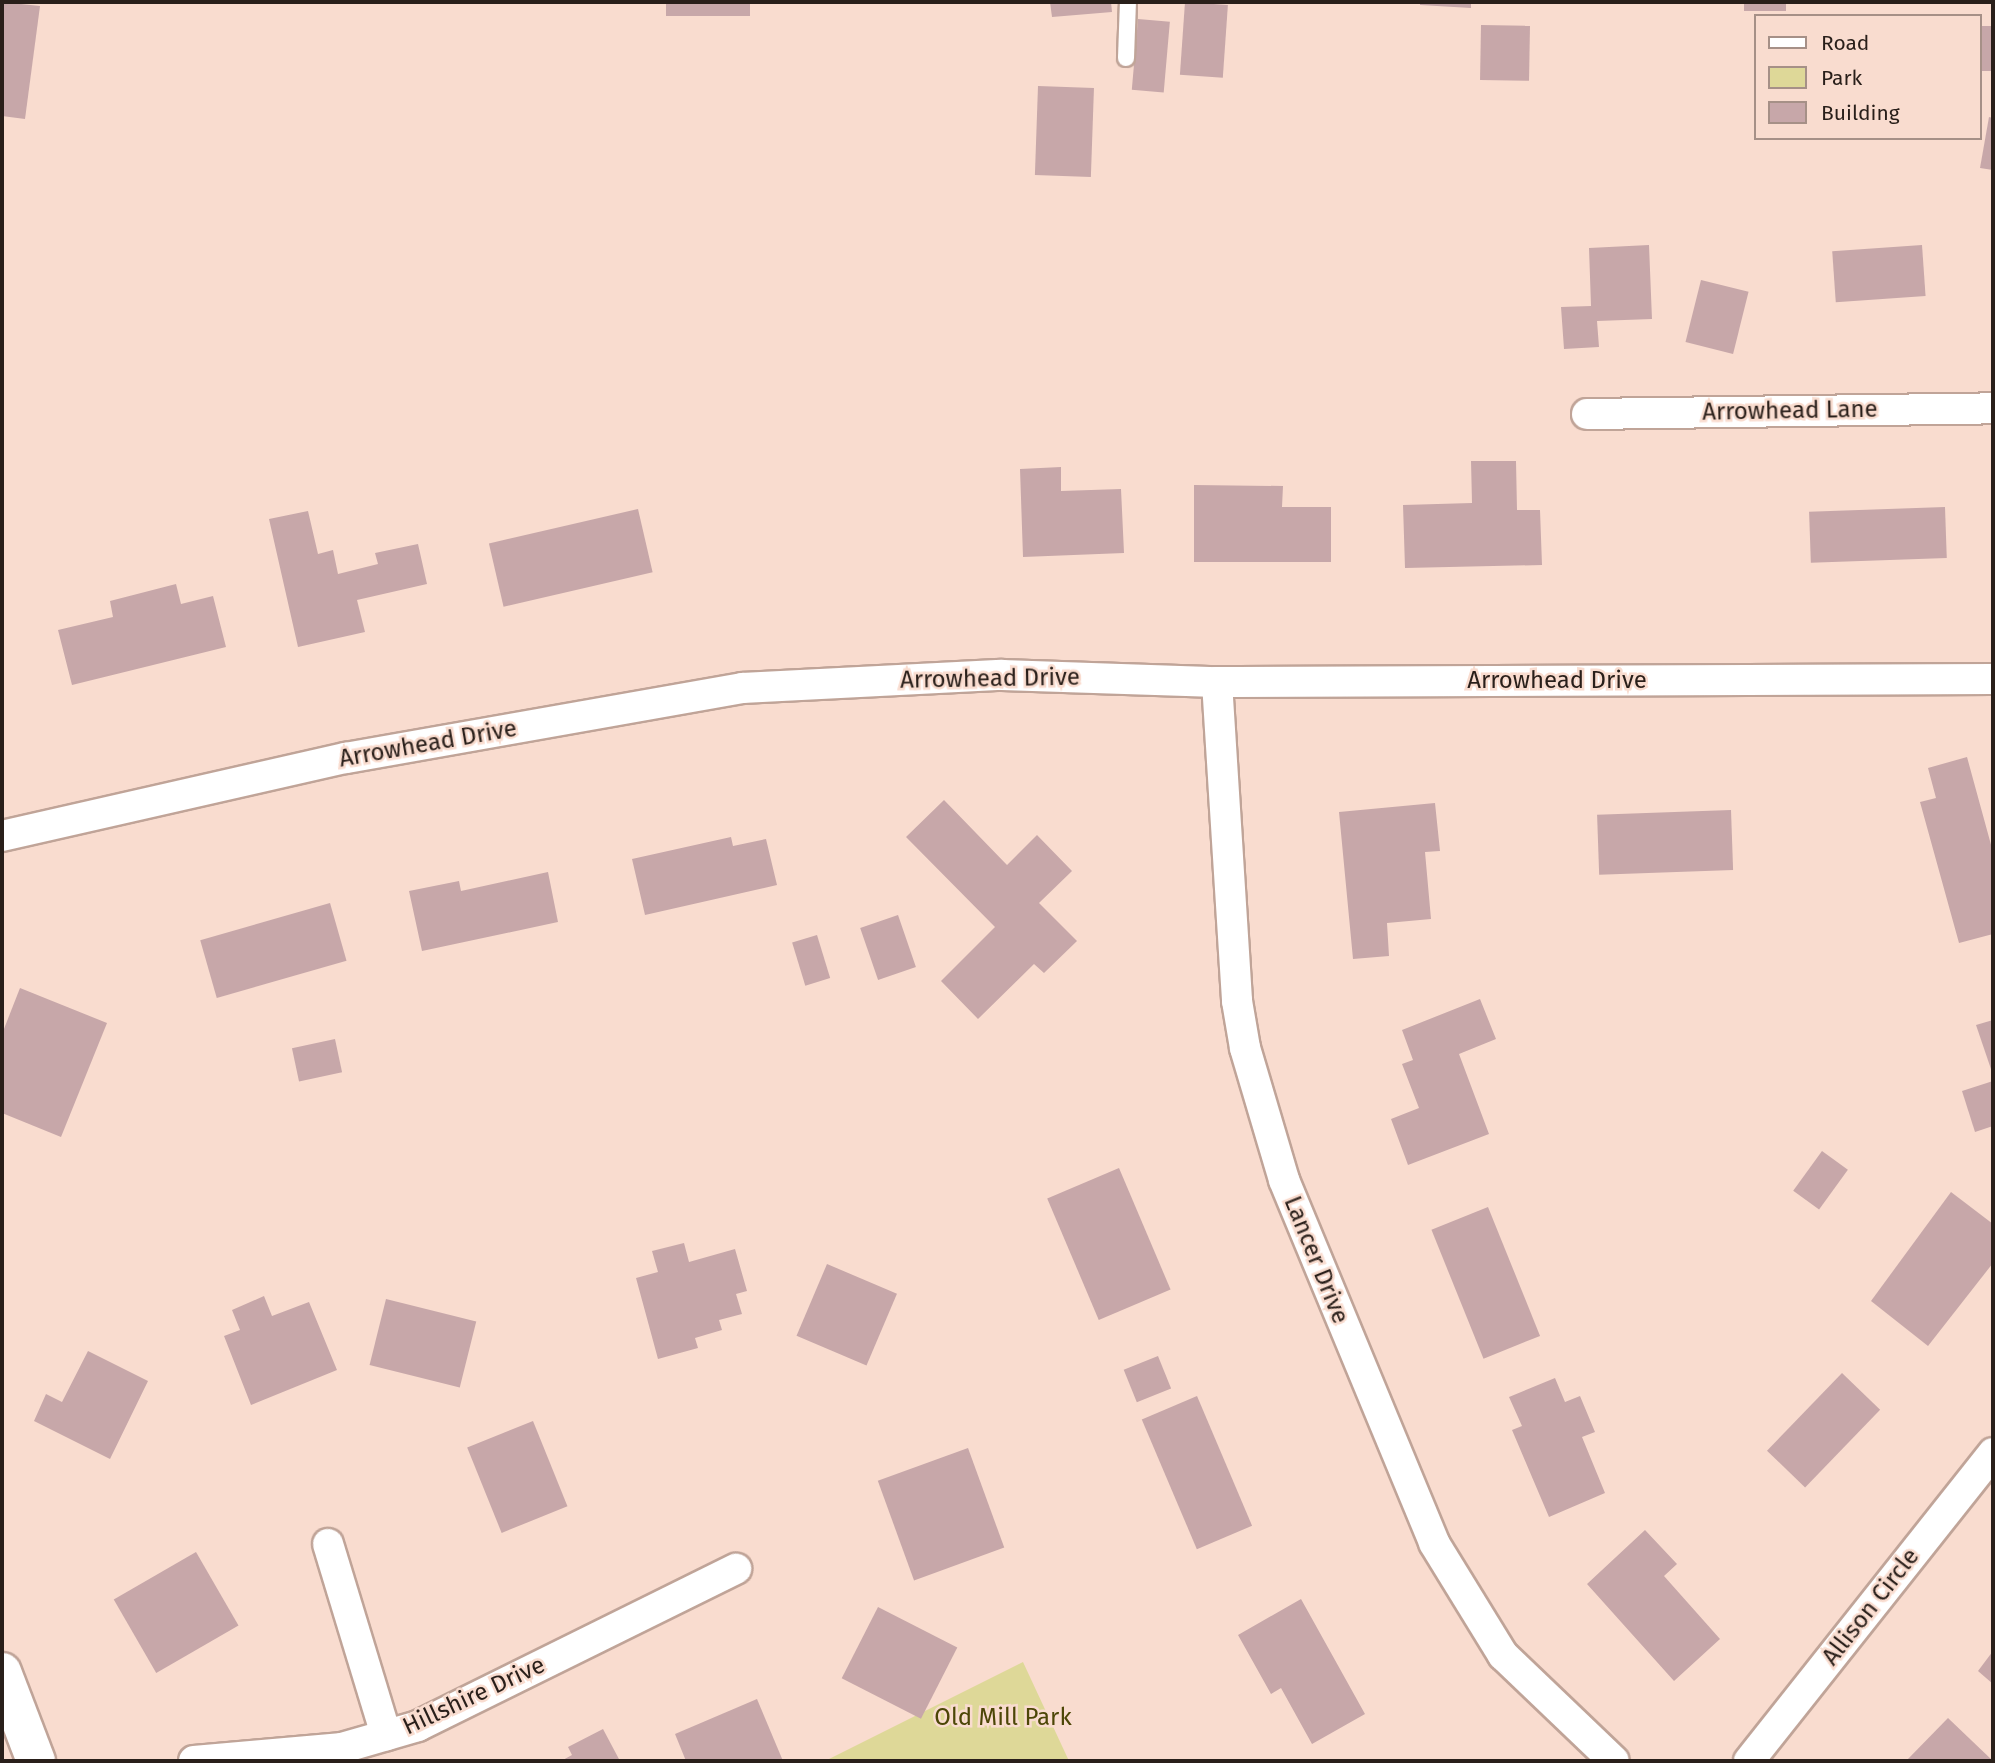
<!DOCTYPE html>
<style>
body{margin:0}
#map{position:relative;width:1995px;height:1763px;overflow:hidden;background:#f9dccf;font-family:"Fira Sans",sans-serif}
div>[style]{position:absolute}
.green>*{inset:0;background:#ded898}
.building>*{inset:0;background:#c7a7a9;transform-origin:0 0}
.roads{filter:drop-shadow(2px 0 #c0a498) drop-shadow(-2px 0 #c0a498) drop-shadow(0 2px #c0a498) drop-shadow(0 -2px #c0a498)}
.service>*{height:16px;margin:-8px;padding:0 8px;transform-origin:8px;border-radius:8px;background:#fff}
.minor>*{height:30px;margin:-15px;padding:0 15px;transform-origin:15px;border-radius:15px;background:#fff}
.tertiary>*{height:38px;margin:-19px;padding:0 19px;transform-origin:19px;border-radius:19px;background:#fff}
span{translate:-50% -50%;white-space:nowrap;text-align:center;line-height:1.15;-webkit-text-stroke:5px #f9dccf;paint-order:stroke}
.street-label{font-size:24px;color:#291f1a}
.park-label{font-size:24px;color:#4c4606}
.frame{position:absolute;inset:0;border:4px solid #291f1a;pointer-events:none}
.legend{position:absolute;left:1754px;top:14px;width:228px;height:126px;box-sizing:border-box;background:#f9dccf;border:2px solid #a69087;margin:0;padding:9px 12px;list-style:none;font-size:21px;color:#291f1a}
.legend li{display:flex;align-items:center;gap:14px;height:35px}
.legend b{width:35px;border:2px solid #a69087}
</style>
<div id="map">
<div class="green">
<i style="clip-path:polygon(1023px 1662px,1069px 1761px,825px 1761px)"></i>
</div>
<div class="building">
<i style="clip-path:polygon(2px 2px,40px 6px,25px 119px,2px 116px)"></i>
<i style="left:666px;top:2px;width:84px;height:14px"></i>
<i style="clip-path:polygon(1050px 2px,1111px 2px,1112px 12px,1052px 17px)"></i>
<i style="left:1185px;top:2px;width:43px;height:73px;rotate:4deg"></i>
<i style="clip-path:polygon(1420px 2px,1471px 2px,1471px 8px,1420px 5px)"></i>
<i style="left:1744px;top:2px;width:42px;height:9px"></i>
<i style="left:1138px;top:19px;width:32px;height:71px;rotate:5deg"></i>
<i style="left:1481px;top:25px;width:49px;height:55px;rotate:1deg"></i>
<i style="left:1993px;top:26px;width:45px;height:14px;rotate:90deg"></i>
<i style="left:1038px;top:86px;width:56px;height:89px;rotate:2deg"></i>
<i style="clip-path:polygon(1989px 117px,1993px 118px,1993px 170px,1980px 168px)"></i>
<i style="clip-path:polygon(1649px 245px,1652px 319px,1597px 321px,1599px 347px,1564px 349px,1561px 307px,1591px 306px,1589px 248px)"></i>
<i style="left:1922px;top:245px;width:51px;height:90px;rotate:86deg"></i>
<i style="left:1701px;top:280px;width:49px;height:64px;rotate:14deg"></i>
<i style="clip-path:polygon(1471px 461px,1516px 461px,1517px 510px,1540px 510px,1542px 565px,1405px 568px,1403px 505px,1472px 503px)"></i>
<i style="clip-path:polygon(1061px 467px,1061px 491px,1121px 489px,1124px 553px,1023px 557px,1020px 469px)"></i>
<i style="clip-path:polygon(1194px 485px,1283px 486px,1282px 507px,1331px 507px,1331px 562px,1194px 562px)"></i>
<i style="left:1945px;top:507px;width:51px;height:136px;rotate:88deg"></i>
<i style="left:638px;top:509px;width:65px;height:153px;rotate:77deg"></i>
<i style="clip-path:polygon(308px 511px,318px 554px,333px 550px,338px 574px,378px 564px,375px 553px,418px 544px,427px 584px,357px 600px,365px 632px,298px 647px,269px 519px)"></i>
<i style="clip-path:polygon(176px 584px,181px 604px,213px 596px,226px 647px,72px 685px,58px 630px,113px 617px,110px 601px)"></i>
<i style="clip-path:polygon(1967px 757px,1993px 852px,1993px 934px,1959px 943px,1920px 802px,1936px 798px,1928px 768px)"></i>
<i style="clip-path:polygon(944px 800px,1007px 865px,1037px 835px,1072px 871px,1039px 903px,1077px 941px,1044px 973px,1034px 964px,978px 1019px,941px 981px,995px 927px,906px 837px)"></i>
<i style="clip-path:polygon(1435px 803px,1440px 851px,1425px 852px,1431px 919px,1387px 923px,1389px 956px,1353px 959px,1339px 812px)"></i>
<i style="left:1731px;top:810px;width:60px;height:134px;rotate:88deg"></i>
<i style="clip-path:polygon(731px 837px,733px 846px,766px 839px,777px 885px,645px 915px,632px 859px)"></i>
<i style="clip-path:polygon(548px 872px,558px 922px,422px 951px,409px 891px,459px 881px,461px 891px)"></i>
<i style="left:330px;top:903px;width:60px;height:135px;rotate:74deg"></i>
<i style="left:898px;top:915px;width:55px;height:40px;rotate:71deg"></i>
<i style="left:817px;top:935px;width:45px;height:26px;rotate:73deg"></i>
<i style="clip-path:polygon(20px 988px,107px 1023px,61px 1137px,2px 1113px,2px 1034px)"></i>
<i style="clip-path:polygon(1480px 999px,1496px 1039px,1459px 1054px,1489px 1134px,1408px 1165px,1391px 1119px,1419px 1108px,1402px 1064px,1413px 1060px,1402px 1030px)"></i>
<i style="clip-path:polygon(1993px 1020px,1993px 1075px,1976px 1025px)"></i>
<i style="left:335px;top:1039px;width:34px;height:44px;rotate:78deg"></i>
<i style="clip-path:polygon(1993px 1081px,1993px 1126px,1975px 1132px,1962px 1091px)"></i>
<i style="left:1822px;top:1151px;width:32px;height:49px;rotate:36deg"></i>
<i style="left:1119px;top:1168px;width:132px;height:78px;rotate:67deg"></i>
<i style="clip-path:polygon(1951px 1192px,1993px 1224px,1993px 1263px,1928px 1346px,1871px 1301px)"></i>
<i style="left:1488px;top:1207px;width:139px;height:61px;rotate:68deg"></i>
<i style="clip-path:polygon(684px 1243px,689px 1262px,735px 1249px,747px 1291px,736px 1294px,742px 1314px,719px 1320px,722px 1330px,695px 1338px,698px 1348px,658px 1359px,636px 1278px,658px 1272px,652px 1251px)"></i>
<i style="left:827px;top:1264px;width:76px;height:78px;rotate:23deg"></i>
<i style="clip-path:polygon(264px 1296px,272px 1316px,309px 1302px,337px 1370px,251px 1405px,224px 1336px,240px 1330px,232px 1310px)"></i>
<i style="left:386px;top:1299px;width:93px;height:68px;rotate:14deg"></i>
<i style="clip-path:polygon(88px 1351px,148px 1381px,110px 1459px,34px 1421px,46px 1394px,62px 1402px)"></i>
<i style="left:1158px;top:1356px;width:35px;height:37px;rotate:68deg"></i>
<i style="left:1842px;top:1373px;width:53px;height:108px;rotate:44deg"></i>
<i style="clip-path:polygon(1555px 1378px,1565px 1402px,1580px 1396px,1595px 1432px,1582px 1437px,1605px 1493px,1549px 1517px,1512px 1430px,1522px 1426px,1509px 1397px)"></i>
<i style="left:1197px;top:1396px;width:141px;height:60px;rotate:67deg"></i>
<i style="left:533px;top:1421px;width:92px;height:71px;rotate:68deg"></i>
<i style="left:968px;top:1448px;width:106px;height:96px;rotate:70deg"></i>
<i style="clip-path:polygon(1645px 1530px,1677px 1564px,1664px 1576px,1720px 1639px,1674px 1681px,1587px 1584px)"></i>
<i style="left:196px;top:1552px;width:85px;height:95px;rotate:60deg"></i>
<i style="clip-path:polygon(1301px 1599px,1365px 1714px,1312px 1744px,1281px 1688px,1271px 1694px,1238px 1635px)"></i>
<i style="left:878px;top:1607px;width:89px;height:80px;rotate:27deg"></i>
<i style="clip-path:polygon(1993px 1651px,1993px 1684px,1978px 1671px)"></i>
<i style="clip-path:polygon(757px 1699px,783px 1761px,686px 1761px,675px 1734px)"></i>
<i style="clip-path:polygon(1948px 1718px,1993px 1761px,1906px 1761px)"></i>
<i style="clip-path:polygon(603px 1729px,620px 1761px,561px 1761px,572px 1755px,568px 1747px)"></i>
</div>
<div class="roads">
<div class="service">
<i style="left:1126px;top:58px;width:56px;rotate:-88deg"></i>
</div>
<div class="minor">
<i style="left:1587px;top:414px;width:406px;rotate:-0.8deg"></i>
<i style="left:1217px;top:682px;width:320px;rotate:86.4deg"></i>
<i style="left:1237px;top:1001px;width:48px;rotate:80.3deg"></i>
<i style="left:1245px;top:1048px;width:138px;rotate:73.5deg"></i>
<i style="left:1284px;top:1180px;width:393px;rotate:67.5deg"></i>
<i style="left:1434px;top:1543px;width:132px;rotate:58.4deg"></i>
<i style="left:1503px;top:1655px;width:153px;rotate:43.7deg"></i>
<i style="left:2px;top:836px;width:353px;rotate:-12.8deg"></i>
<i style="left:346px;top:758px;width:402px;rotate:-10deg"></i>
<i style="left:742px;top:688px;width:260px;rotate:-2.9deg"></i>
<i style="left:1002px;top:675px;width:215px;rotate:1.9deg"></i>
<i style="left:1217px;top:682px;width:776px;rotate:-0.22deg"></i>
<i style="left:328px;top:1544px;width:200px;rotate:73.1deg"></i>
<i style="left:194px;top:1761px;width:149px;rotate:-5deg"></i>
<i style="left:342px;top:1748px;width:79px;rotate:-16.1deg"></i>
<i style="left:418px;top:1726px;width:355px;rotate:-26.3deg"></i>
<i style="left:1749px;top:1761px;width:393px;rotate:-51.6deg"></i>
</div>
<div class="tertiary">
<i style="left:2px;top:1672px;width:95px;rotate:69.1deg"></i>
</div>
</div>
<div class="street-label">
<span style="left:1790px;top:411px;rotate:-1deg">Arrowhead Lane</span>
<span style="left:990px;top:679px;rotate:-1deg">Arrowhead Drive</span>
<span style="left:1557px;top:681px">Arrowhead Drive</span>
<span style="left:428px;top:744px;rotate:-10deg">Arrowhead Drive</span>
<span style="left:1316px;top:1260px;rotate:68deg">Lancer Drive</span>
<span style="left:1871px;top:1607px;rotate:-52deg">Allison Circle</span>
<span style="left:474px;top:1696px;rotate:-25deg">Hillshire Drive</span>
</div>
<div class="park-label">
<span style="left:1003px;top:1718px">Old Mill Park</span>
</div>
<div class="frame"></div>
<ul class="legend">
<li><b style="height:9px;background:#fff"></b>Road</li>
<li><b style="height:19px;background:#ded898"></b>Park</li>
<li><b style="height:19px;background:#c7a7a9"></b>Building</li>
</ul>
</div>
